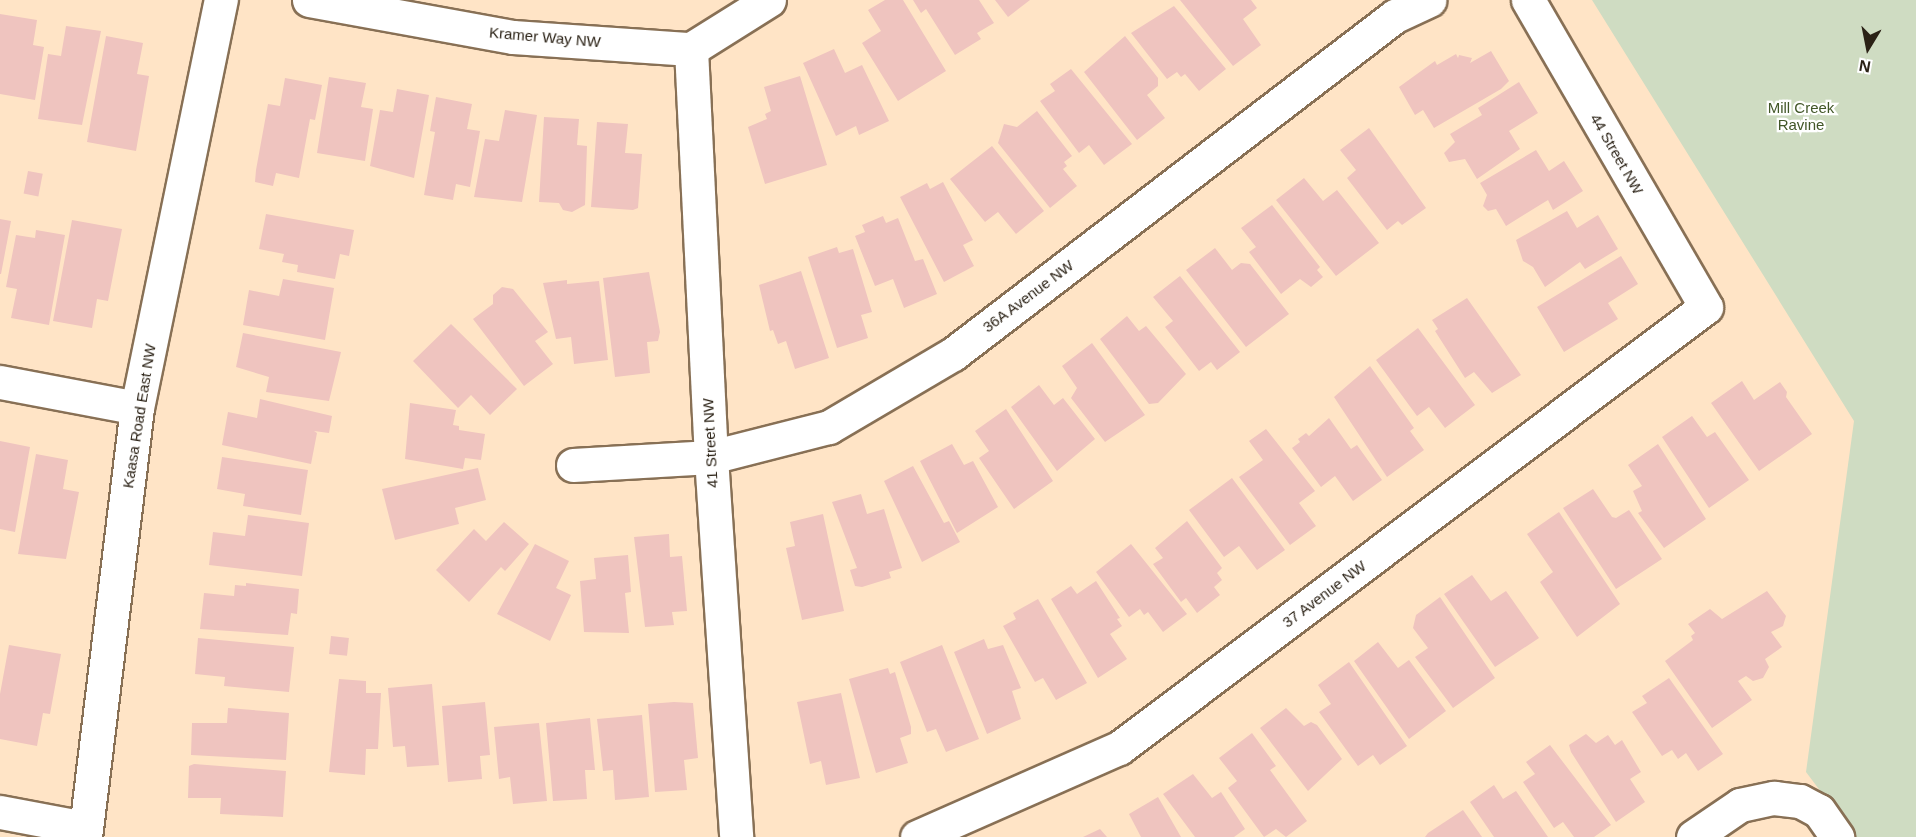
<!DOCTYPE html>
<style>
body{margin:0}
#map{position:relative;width:1916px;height:837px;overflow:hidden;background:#ffe4c6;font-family:Helvetica,sans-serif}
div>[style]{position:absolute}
.green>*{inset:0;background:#cfdcc2}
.building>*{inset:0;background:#efc4bf;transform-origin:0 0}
.roads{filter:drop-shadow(2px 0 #887055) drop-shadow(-2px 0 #887055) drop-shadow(0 2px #887055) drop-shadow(0 -2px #887055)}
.minor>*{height:33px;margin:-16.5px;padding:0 16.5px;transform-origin:16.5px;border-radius:16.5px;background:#fff}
.tertiary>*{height:33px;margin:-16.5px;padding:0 16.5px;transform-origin:16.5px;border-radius:16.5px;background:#fff}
span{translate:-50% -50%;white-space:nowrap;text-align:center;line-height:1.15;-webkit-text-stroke:4.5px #fff;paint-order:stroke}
.street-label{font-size:15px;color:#2b2216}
.park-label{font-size:15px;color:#425728}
.north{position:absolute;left:1838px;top:18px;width:60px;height:60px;-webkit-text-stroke:4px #fff;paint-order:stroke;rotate:190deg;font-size:16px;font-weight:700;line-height:24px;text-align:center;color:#2b2216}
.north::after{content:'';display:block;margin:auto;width:21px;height:27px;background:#2b2216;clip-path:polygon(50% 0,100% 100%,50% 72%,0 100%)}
</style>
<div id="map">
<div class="green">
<i style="clip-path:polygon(1592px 0,1916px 0,1916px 837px,1855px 837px,1806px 772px,1854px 421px)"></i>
</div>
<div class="building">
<i style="clip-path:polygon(885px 0,903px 0,946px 71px,898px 101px,862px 43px,881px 31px,868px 10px)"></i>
<i style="clip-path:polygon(913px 0,979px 0,994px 23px,977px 33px,981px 39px,955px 55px,926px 9px,921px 13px)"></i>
<i style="clip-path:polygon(995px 0,1030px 0,1008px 17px)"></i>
<i style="clip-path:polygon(1180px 0,1251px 0,1257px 8px,1243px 19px,1261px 45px,1233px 66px)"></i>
<i style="clip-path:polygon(1174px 6px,1226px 69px,1199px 91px,1185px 74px,1181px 77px,1177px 72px,1167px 79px,1131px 33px)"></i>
<i style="clip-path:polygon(0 14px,37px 20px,33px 45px,44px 47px,35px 100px,0 94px)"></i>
<i style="clip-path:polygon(66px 26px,101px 31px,82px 125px,38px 119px,48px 54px,61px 56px)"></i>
<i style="clip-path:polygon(106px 36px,143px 43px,137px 74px,149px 76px,136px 151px,87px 142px)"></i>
<i style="clip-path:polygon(1125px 36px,1158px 78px,1158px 86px,1147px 95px,1165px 118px,1137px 140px,1084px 72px)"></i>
<i style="clip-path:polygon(834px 49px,845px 73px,862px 65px,889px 121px,859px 135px,856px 126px,836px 136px,803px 63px)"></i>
<i style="clip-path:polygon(1491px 51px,1509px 81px,1501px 89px,1434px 128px,1423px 110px,1415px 115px,1399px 87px,1435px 61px,1437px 65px,1456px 54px,1458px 58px,1459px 55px,1472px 58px,1470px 63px)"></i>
<i style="clip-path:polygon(1071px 69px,1132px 144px,1104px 165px,1089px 145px,1079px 153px,1040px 101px,1055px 91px,1050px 84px)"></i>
<i style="clip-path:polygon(800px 76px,827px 165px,765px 184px,748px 127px,767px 119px,765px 114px,771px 111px,764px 87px)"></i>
<i style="clip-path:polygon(329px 77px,366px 83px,361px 107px,373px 109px,365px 161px,317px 153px)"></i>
<i style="clip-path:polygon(285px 78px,322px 85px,315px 120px,310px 119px,299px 178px,276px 173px,273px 186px,255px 182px,256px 170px,268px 104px,280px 106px)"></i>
<i style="clip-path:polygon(1519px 82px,1538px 113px,1509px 131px,1520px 149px,1477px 179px,1465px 159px,1449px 162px,1444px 153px,1455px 142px,1450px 134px,1482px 115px,1478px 108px)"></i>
<i style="clip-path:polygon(397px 89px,429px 95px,414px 178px,370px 166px,380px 110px,393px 112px)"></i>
<i style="clip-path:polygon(436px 97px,472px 104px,467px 129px,480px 131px,470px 187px,456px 184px,453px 200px,424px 195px,435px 132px,430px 131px)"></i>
<i style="clip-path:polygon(505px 110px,537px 115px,522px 202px,474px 197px,485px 139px,499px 141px)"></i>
<i style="clip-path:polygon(1037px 111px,1072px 156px,1064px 162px,1067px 166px,1063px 169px,1077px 186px,1050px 208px,998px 143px,1004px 124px,1017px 127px)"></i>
<i style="clip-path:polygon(544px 117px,579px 119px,577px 145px,587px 146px,585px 205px,572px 212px,563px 210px,559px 203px,539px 202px)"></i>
<i style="clip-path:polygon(597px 122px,628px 124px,625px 153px,642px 154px,638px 208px,633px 210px,591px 207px)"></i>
<i style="clip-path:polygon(1369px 128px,1426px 208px,1402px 225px,1398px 221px,1387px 230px,1347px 178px,1356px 170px,1340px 150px)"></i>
<i style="clip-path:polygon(992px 146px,1044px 211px,1016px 234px,998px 212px,985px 222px,950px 179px)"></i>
<i style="clip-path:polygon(1536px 150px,1549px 171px,1564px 161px,1583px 191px,1553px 210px,1548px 200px,1506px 226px,1496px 209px,1488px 211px,1483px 206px,1487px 195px,1480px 183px)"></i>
<i style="left:28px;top:171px;width:15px;height:23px;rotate:11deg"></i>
<i style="clip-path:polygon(1304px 178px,1323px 201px,1337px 190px,1379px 243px,1336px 276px,1276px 200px)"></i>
<i style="clip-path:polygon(943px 182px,973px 240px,963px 245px,974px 266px,944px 282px,900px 197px,927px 183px,930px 189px)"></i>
<i style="clip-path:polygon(1272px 205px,1320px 267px,1317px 270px,1323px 277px,1311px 287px,1300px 279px,1281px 294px,1249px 252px,1256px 247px,1241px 228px)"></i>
<i style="clip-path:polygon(1567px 211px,1577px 228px,1598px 215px,1618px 249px,1585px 269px,1580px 262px,1545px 287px,1533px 267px,1523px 261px,1516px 240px)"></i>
<i style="clip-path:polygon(266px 214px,354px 230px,349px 256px,340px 254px,335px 279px,297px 272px,298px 265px,282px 262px,284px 254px,259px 249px)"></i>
<i style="clip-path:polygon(883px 216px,886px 223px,898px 218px,915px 261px,923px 259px,937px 294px,904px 308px,893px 279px,875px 286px,855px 236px,865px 232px,862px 225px)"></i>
<i style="clip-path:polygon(0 219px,11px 221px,1px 274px,0 274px)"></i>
<i style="clip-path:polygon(72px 220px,122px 229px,108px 301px,97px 299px,92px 328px,53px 321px)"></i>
<i style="clip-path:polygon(36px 230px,65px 235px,49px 325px,11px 318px,17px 289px,6px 287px,16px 235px,35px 238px)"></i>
<i style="clip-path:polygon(837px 247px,839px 253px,853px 249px,872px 312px,861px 315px,868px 338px,837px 348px,808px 257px)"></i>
<i style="clip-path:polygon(1215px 248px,1232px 270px,1241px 263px,1250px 264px,1289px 314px,1246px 347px,1186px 270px)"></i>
<i style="clip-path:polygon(1621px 256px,1638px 284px,1608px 303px,1618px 319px,1564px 352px,1537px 307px)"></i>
<i style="clip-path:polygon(801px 271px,829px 358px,795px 369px,786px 341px,778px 344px,773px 330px,770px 331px,759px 285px)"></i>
<i style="clip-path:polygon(649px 272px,660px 332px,658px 341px,647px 342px,650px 373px,615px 377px,603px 278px)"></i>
<i style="clip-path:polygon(1180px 276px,1240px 352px,1217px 370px,1211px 362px,1199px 371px,1165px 327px,1173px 321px,1153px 297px)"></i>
<i style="clip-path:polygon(283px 279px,334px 288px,325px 340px,243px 325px,249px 290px,279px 296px)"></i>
<i style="clip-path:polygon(567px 280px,567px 284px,599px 281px,608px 360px,574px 364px,571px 337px,556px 339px,543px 283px)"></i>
<i style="clip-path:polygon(502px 287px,513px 289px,548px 332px,535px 341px,553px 364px,524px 386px,473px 319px,493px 304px,493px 295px)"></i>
<i style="clip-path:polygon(1467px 298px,1521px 375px,1492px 393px,1474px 372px,1465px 378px,1435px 331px,1438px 329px,1432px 320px)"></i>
<i style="clip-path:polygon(1127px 316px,1139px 331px,1146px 326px,1186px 374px,1158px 403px,1149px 404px,1100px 339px)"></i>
<i style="clip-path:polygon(451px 324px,517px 389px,490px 415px,471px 395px,458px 408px,413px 361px)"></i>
<i style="clip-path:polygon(1418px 328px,1475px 405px,1445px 428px,1429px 407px,1417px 416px,1376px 360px)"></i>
<i style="clip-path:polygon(243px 333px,341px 352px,329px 401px,266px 392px,269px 377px,236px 367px)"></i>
<i style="clip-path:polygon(1092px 343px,1145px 415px,1105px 442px,1071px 398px,1077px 388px,1062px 366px)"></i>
<i style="clip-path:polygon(1370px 366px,1414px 428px,1410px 431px,1424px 450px,1387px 477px,1334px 397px)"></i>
<i style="clip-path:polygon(1742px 381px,1754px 400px,1780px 382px,1787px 392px,1786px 397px,1812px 434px,1759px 471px,1711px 403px)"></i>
<i style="clip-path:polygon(1039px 385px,1054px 405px,1063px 398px,1095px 439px,1057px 471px,1011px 407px)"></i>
<i style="clip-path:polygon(260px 399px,332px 416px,329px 433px,314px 431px,317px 433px,311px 464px,222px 445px,228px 412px,257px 418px)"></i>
<i style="clip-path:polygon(410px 403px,456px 410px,453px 425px,459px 426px,459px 430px,485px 434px,481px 460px,465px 458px,463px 469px,405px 459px)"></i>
<i style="clip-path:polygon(1006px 409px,1053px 481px,1014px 509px,979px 458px,989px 451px,975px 431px)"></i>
<i style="clip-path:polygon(1692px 416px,1707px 437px,1715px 432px,1749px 480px,1709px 508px,1662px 437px)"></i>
<i style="clip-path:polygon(1329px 418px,1351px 449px,1357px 445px,1382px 480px,1353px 501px,1335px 476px,1321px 487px,1292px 448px,1300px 442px,1298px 439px,1306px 433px,1309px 436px)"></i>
<i style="clip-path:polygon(1266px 429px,1315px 491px,1299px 503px,1316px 526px,1290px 545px,1239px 477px,1263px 460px,1249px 441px)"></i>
<i style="clip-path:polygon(0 441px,30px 447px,15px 532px,0 529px)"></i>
<i style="clip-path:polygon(952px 444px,964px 465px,973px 461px,998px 507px,957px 533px,920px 461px)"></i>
<i style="clip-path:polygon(1658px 444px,1706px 519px,1664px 548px,1638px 513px,1642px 511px,1633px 491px,1642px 486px,1628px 465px)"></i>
<i style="clip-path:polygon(36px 454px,68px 460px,63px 489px,79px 492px,66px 559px,18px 554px)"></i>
<i style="clip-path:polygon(222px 457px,308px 470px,301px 515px,243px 506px,245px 494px,217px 489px)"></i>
<i style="clip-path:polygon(913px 466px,944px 523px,949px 521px,960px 542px,922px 562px,884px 481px)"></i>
<i style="clip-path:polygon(478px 468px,486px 500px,455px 508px,459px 524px,395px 540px,382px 489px)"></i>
<i style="clip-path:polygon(1232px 478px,1285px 550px,1257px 570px,1239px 546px,1224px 557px,1189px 510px)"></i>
<i style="clip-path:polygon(1593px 489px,1612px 517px,1616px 518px,1629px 510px,1662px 559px,1616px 589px,1563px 508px)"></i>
<i style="clip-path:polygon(861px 494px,867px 514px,884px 509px,902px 568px,889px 572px,891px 578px,862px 587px,855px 586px,850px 570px,857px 568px,832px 502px)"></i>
<i style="clip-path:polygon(1559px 512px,1620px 604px,1577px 637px,1540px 582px,1553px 572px,1527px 534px)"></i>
<i style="clip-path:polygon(823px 514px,844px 611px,802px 620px,786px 548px,795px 546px,790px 522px)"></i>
<i style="clip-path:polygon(248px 515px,309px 523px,302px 576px,209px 565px,213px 532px,245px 536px)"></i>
<i style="clip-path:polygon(1187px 521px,1222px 568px,1217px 573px,1222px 580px,1214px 587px,1220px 595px,1197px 613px,1186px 598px,1181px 602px,1153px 564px,1163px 558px,1155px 548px)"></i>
<i style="clip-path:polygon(504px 522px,529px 544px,505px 571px,501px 567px,469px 602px,436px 570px,474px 529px,486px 541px)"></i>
<i style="clip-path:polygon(669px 534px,670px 557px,682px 556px,687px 611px,672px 612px,674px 625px,645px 627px,634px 537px)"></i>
<i style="clip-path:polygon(535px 544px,569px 561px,556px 588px,571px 595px,550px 641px,497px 614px)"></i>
<i style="clip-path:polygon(1131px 544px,1187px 614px,1163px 632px,1148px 612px,1144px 615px,1140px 609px,1129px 617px,1096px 572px)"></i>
<i style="clip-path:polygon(628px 555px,631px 592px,625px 593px,629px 633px,584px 632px,580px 581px,596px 579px,594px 558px)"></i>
<i style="clip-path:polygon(1472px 575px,1491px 601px,1506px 591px,1539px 638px,1495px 667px,1444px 594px)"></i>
<i style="clip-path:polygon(1096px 581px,1120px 618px,1117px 619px,1122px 626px,1110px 634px,1127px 659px,1098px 678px,1051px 599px,1071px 586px,1077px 594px)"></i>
<i style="clip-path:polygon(246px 583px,299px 589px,297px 614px,291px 613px,288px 635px,200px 629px,204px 593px,234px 596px,235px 585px,246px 586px)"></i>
<i style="clip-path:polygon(1767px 591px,1786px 616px,1783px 626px,1771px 632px,1782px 647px,1765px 659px,1769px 667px,1763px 678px,1753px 681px,1746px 676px,1738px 681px,1752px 700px,1712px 728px,1665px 661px,1693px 640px,1691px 636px,1695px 633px,1688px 624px,1710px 609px,1722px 619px)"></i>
<i style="clip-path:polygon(1440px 597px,1495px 678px,1453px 708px,1415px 657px,1428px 648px,1413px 628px,1416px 615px)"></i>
<i style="clip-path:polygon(1038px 599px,1087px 683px,1056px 700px,1043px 678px,1035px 682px,1003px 626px,1016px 619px,1013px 613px)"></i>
<i style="left:331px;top:636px;width:18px;height:18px;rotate:6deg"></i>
<i style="clip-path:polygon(198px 638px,294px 647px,289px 692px,224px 686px,225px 677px,195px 674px)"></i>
<i style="clip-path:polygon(984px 639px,988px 649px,1003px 645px,1021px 688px,1012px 691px,1021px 719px,987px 734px,954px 652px)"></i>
<i style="clip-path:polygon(1378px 642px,1398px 668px,1409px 660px,1446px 711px,1409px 739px,1354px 661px)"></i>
<i style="clip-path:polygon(9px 645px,61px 654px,50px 714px,43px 713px,37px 746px,0 739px,0 694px)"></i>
<i style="clip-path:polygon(942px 645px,979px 739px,946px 752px,936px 729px,927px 732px,900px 662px)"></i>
<i style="clip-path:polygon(1349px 662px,1407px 746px,1380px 765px,1373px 755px,1358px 766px,1319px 712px,1331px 704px,1318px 685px)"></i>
<i style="clip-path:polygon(888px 668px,890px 674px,895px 672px,911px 727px,911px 734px,900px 738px,908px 763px,876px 773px,849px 679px)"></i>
<i style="clip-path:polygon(1669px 678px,1723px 754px,1698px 771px,1686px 753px,1678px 759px,1672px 750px,1662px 756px,1632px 712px,1647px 703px,1642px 696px)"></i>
<i style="clip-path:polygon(339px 679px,366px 681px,366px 693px,381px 693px,378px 749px,366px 749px,365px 775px,329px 772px)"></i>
<i style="clip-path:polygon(432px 684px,439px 765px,407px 767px,405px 746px,393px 747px,388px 688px)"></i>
<i style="clip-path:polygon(841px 693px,860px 778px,826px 785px,821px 761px,810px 764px,797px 702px)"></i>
<i style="clip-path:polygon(485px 702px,490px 755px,480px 756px,482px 779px,448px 782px,442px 706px)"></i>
<i style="clip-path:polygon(674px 702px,693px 703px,698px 758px,684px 760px,687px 790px,655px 792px,648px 704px)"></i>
<i style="clip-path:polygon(228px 708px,289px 713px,286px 760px,191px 755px,192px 723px,227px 723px)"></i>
<i style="clip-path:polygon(1286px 708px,1304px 726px,1311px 722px,1317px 725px,1342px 759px,1308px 791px,1260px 728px)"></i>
<i style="clip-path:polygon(642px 715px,649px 797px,615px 800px,613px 770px,603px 771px,597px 719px)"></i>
<i style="clip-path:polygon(590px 718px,595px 770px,585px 770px,587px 799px,553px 801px,546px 723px)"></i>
<i style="clip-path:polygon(539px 723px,547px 801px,513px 804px,510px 777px,499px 779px,494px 727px)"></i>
<i style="clip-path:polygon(1252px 733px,1276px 766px,1270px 770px,1307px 821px,1286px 837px,1276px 829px,1264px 837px,1228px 788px,1237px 781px,1219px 758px)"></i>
<i style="clip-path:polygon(1586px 734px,1596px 743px,1608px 735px,1615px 745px,1622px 740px,1641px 772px,1630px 779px,1645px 802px,1616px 822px,1571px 752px,1569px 745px)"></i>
<i style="clip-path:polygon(1550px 745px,1611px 825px,1594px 837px,1574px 837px,1563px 822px,1554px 828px,1523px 782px,1535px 774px,1526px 762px)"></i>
<i style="clip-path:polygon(194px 764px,286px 771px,283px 817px,220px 814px,221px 798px,188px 798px,189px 766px)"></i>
<i style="clip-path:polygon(1193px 774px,1212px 798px,1221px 792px,1245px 829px,1234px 837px,1195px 837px,1163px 794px)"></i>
<i style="clip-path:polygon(1494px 785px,1503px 799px,1516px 791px,1548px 837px,1494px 837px,1470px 802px)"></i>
<i style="clip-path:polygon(1158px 797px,1181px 837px,1141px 837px,1129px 814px)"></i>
<i style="clip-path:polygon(1463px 810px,1482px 837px,1425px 837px,1428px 833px)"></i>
<i style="clip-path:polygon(1100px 829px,1107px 837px,1083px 837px)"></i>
</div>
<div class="roads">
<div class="minor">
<i style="left:309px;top:0;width:207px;rotate:10.3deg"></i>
<i style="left:513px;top:37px;width:178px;rotate:3.9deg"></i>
<i style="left:691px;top:49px;width:92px;rotate:-32.1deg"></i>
<i style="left:691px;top:49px;width:408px;rotate:87.2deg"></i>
<i style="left:711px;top:457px;width:381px;rotate:86.2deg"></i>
<i style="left:0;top:382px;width:139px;rotate:10.7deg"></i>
<i style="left:573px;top:465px;width:138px;rotate:-3.3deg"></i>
<i style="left:711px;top:457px;width:122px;rotate:-14.3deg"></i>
<i style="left:829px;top:427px;width:144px;rotate:-30.5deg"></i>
<i style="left:953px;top:354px;width:556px;rotate:-37.41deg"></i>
<i style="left:1395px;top:16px;width:38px;rotate:-25deg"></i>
<i style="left:0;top:812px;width:86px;rotate:10.7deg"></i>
<i style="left:917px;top:837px;width:221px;rotate:-23.8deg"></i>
<i style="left:1119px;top:748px;width:734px;rotate:-36.92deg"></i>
<i style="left:1706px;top:307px;width:355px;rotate:-120.1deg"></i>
<i style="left:1693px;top:837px;width:57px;rotate:-34.2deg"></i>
<i style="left:1740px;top:805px;width:35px;rotate:-12deg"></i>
<i style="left:1774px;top:798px;width:26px;rotate:7deg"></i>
<i style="left:1800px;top:801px;width:21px;rotate:28deg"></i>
<i style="left:1819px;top:811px;width:32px;rotate:55deg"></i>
</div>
<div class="tertiary">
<i style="left:85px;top:837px;width:432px;rotate:-83.1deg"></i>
<i style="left:137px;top:408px;width:417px;rotate:-78.4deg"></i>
</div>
</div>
<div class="street-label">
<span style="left:545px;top:37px;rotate:5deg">Kramer Way NW</span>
<span style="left:1617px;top:154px;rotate:60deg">44 Street NW</span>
<span style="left:1028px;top:296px;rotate:-37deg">36A Avenue NW</span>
<span style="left:139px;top:416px;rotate:-81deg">Kaasa Road East NW</span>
<span style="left:710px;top:443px;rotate:-93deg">41 Street NW</span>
<span style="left:1324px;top:594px;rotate:-37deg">37 Avenue NW</span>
</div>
<div class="park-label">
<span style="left:1801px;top:116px">Mill Creek<br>Ravine</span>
</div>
<div class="north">N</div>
</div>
